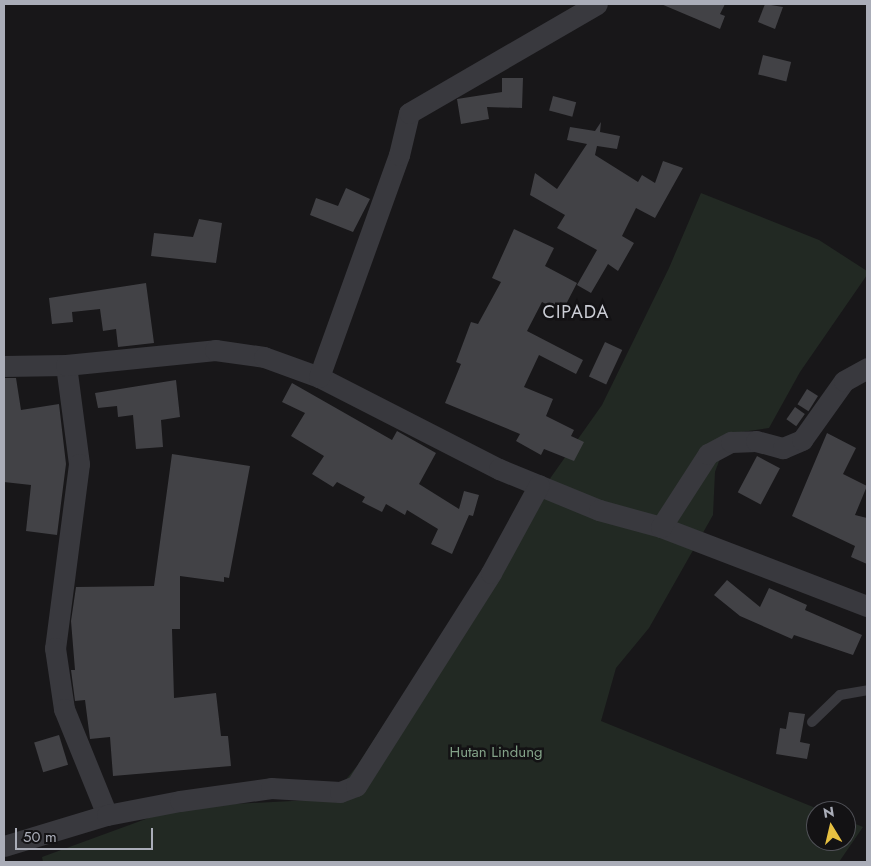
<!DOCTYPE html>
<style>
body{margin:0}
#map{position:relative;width:871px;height:866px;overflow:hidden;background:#181719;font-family:Jost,sans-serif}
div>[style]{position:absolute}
.green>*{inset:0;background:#222923}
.building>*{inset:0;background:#424246;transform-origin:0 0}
.service>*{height:10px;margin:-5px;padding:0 5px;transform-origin:5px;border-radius:5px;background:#39393e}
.minor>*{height:21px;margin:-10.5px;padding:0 10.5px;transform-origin:10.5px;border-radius:10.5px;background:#39393e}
span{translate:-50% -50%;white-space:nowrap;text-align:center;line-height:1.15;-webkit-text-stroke:5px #131214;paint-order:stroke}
.park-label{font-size:15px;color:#83a288}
.quarter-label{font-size:18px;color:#cbcdd5;letter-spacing:1px}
.frame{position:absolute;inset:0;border:5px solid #aaadb8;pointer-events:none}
.north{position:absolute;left:806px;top:801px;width:50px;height:50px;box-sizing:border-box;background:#131214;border:1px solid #4f5056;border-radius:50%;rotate:351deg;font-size:14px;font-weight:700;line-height:20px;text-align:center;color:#aaadb8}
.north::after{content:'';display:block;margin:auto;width:18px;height:22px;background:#e7c041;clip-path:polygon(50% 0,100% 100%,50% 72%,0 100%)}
.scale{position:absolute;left:15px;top:828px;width:138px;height:22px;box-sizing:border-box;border:2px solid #aaadb8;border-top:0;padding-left:6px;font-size:15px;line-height:18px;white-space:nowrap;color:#aaadb8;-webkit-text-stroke:4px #131214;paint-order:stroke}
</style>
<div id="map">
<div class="green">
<i style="clip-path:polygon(701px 193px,819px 240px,867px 271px,867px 275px,800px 372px,769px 428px,729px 434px,715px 472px,713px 515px,649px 628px,616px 668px,601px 721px,823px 811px,816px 811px,816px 841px,846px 841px,846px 820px,863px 827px,839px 862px,43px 862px,42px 857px,154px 816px,215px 805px,330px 799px,357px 766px,462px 603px,602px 405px,669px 268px)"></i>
</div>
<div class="building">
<i style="clip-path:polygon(661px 4px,725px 4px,720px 14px,725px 16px,720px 29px)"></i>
<i style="clip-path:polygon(765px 4px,783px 7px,775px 29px,758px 22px)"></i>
<i style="left:763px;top:55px;width:29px;height:20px;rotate:14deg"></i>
<i style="clip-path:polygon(502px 78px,523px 78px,522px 108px,487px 107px,489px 119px,461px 124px,457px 99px,502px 92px)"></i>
<i style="left:553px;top:96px;width:24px;height:15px;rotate:15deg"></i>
<i style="clip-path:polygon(601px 122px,600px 132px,620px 136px,617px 149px,597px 146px,595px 155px,638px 182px,642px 175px,655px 183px,663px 161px,683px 168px,655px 218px,636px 208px,622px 236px,634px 243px,618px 271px,608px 264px,591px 293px,577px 285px,597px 250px,557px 228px,565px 215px,530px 195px,535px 173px,557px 189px,587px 144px,567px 140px,570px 127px,595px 131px)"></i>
<i style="clip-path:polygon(346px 188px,370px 199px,353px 232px,310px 215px,316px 198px,338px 206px)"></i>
<i style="clip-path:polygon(199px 219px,222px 223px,216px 263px,151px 256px,154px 233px,193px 237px)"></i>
<i style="clip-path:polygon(514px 229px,554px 248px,545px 266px,577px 283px,562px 312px,542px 302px,527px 331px,583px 360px,576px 374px,539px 355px,524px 387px,553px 399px,546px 416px,574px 430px,571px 436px,584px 442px,574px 461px,544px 449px,541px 455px,516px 441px,520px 434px,445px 403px,461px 364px,456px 362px,471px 322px,478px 324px,501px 282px,492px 278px)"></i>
<i style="clip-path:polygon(146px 283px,154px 343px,118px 347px,116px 329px,103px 331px,100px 309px,72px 312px,73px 322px,52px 324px,49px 298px)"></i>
<i style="left:605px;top:342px;width:19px;height:38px;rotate:25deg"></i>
<i style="clip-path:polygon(4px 378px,16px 378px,21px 410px,59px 404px,66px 464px,57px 535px,26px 531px,31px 485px,4px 482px)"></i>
<i style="clip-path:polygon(176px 380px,180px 417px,161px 420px,163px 447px,136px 449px,133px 415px,118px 417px,117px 406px,98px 408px,95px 393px)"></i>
<i style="clip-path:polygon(292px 383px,392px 440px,397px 431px,436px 453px,419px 484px,459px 509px,464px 491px,479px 495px,473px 516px,469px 515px,452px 554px,431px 544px,438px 529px,407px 510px,405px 515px,386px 504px,382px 512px,362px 502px,365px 497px,337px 482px,333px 487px,312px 474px,324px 456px,291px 436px,305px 413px,282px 402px)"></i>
<i style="left:807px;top:389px;width:13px;height:18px;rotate:32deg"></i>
<i style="left:795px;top:407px;width:12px;height:15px;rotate:35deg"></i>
<i style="clip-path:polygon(827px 433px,856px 448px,843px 474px,867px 486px,855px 515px,867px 518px,867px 564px,851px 557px,855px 546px,792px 516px)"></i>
<i style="clip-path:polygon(172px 454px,250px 466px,229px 578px,224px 577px,224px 582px,180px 576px,180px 629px,172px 629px,174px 698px,216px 693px,221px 736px,228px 736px,231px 766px,113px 776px,110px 737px,90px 739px,85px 700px,75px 701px,71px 670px,75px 670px,71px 621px,76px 587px,154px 586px)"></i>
<i style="left:757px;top:456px;width:26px;height:41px;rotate:28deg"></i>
<i style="clip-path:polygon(727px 580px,760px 607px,769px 588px,807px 605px,805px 610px,862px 635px,853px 655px,794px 635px,792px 639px,740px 616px,714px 595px)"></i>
<i style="clip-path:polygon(789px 712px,805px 714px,800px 742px,810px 744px,807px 759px,776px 754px,780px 728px,786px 729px)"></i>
<i style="left:59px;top:735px;width:31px;height:26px;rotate:73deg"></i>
</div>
<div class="service">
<i style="left:812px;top:722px;width:39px;rotate:-44deg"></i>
<i style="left:840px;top:695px;width:27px;rotate:-10deg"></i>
</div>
<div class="minor">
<i style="left:66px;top:365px;width:100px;rotate:82.5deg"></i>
<i style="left:79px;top:464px;width:186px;rotate:97.4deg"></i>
<i style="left:55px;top:648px;width:62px;rotate:81.6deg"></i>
<i style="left:64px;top:709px;width:114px;rotate:67.9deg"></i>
<i style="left:4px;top:366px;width:62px;rotate:-0.9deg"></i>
<i style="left:66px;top:365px;width:150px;rotate:-5.7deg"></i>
<i style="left:215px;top:350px;width:49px;rotate:8.1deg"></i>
<i style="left:264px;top:357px;width:59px;rotate:20deg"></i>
<i style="left:319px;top:377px;width:202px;rotate:27.1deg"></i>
<i style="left:499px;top:469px;width:108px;rotate:22.3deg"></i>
<i style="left:599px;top:510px;width:64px;rotate:15.3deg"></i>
<i style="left:661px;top:527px;width:221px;rotate:21deg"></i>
<i style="left:319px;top:377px;width:236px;rotate:-70.2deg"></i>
<i style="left:399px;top:155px;width:43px;rotate:-76.6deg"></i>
<i style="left:409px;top:113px;width:217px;rotate:-30.1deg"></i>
<i style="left:661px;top:527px;width:87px;rotate:-57.2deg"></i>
<i style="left:708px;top:454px;width:26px;rotate:-28deg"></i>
<i style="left:731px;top:442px;width:25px;rotate:-2deg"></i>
<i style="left:756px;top:441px;width:28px;rotate:15deg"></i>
<i style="left:783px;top:448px;width:21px;rotate:-23deg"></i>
<i style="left:802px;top:440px;width:72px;rotate:-54.6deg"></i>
<i style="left:844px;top:381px;width:26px;rotate:-29deg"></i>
<i style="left:4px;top:846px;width:108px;rotate:-16.8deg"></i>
<i style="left:107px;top:815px;width:74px;rotate:-10.9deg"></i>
<i style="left:180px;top:801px;width:92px;rotate:-8.1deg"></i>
<i style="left:271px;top:788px;width:69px;rotate:3.3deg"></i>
<i style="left:340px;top:792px;width:17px;rotate:-21deg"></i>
<i style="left:356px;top:786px;width:252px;rotate:-57.6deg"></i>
<i style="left:491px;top:573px;width:100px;rotate:-61.4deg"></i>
</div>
<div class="park-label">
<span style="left:496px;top:753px">Hutan Lindung</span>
</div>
<div class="quarter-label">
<span style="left:576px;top:312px">CIPADA</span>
</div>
<div class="frame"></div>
<div class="north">N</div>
<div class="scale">50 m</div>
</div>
